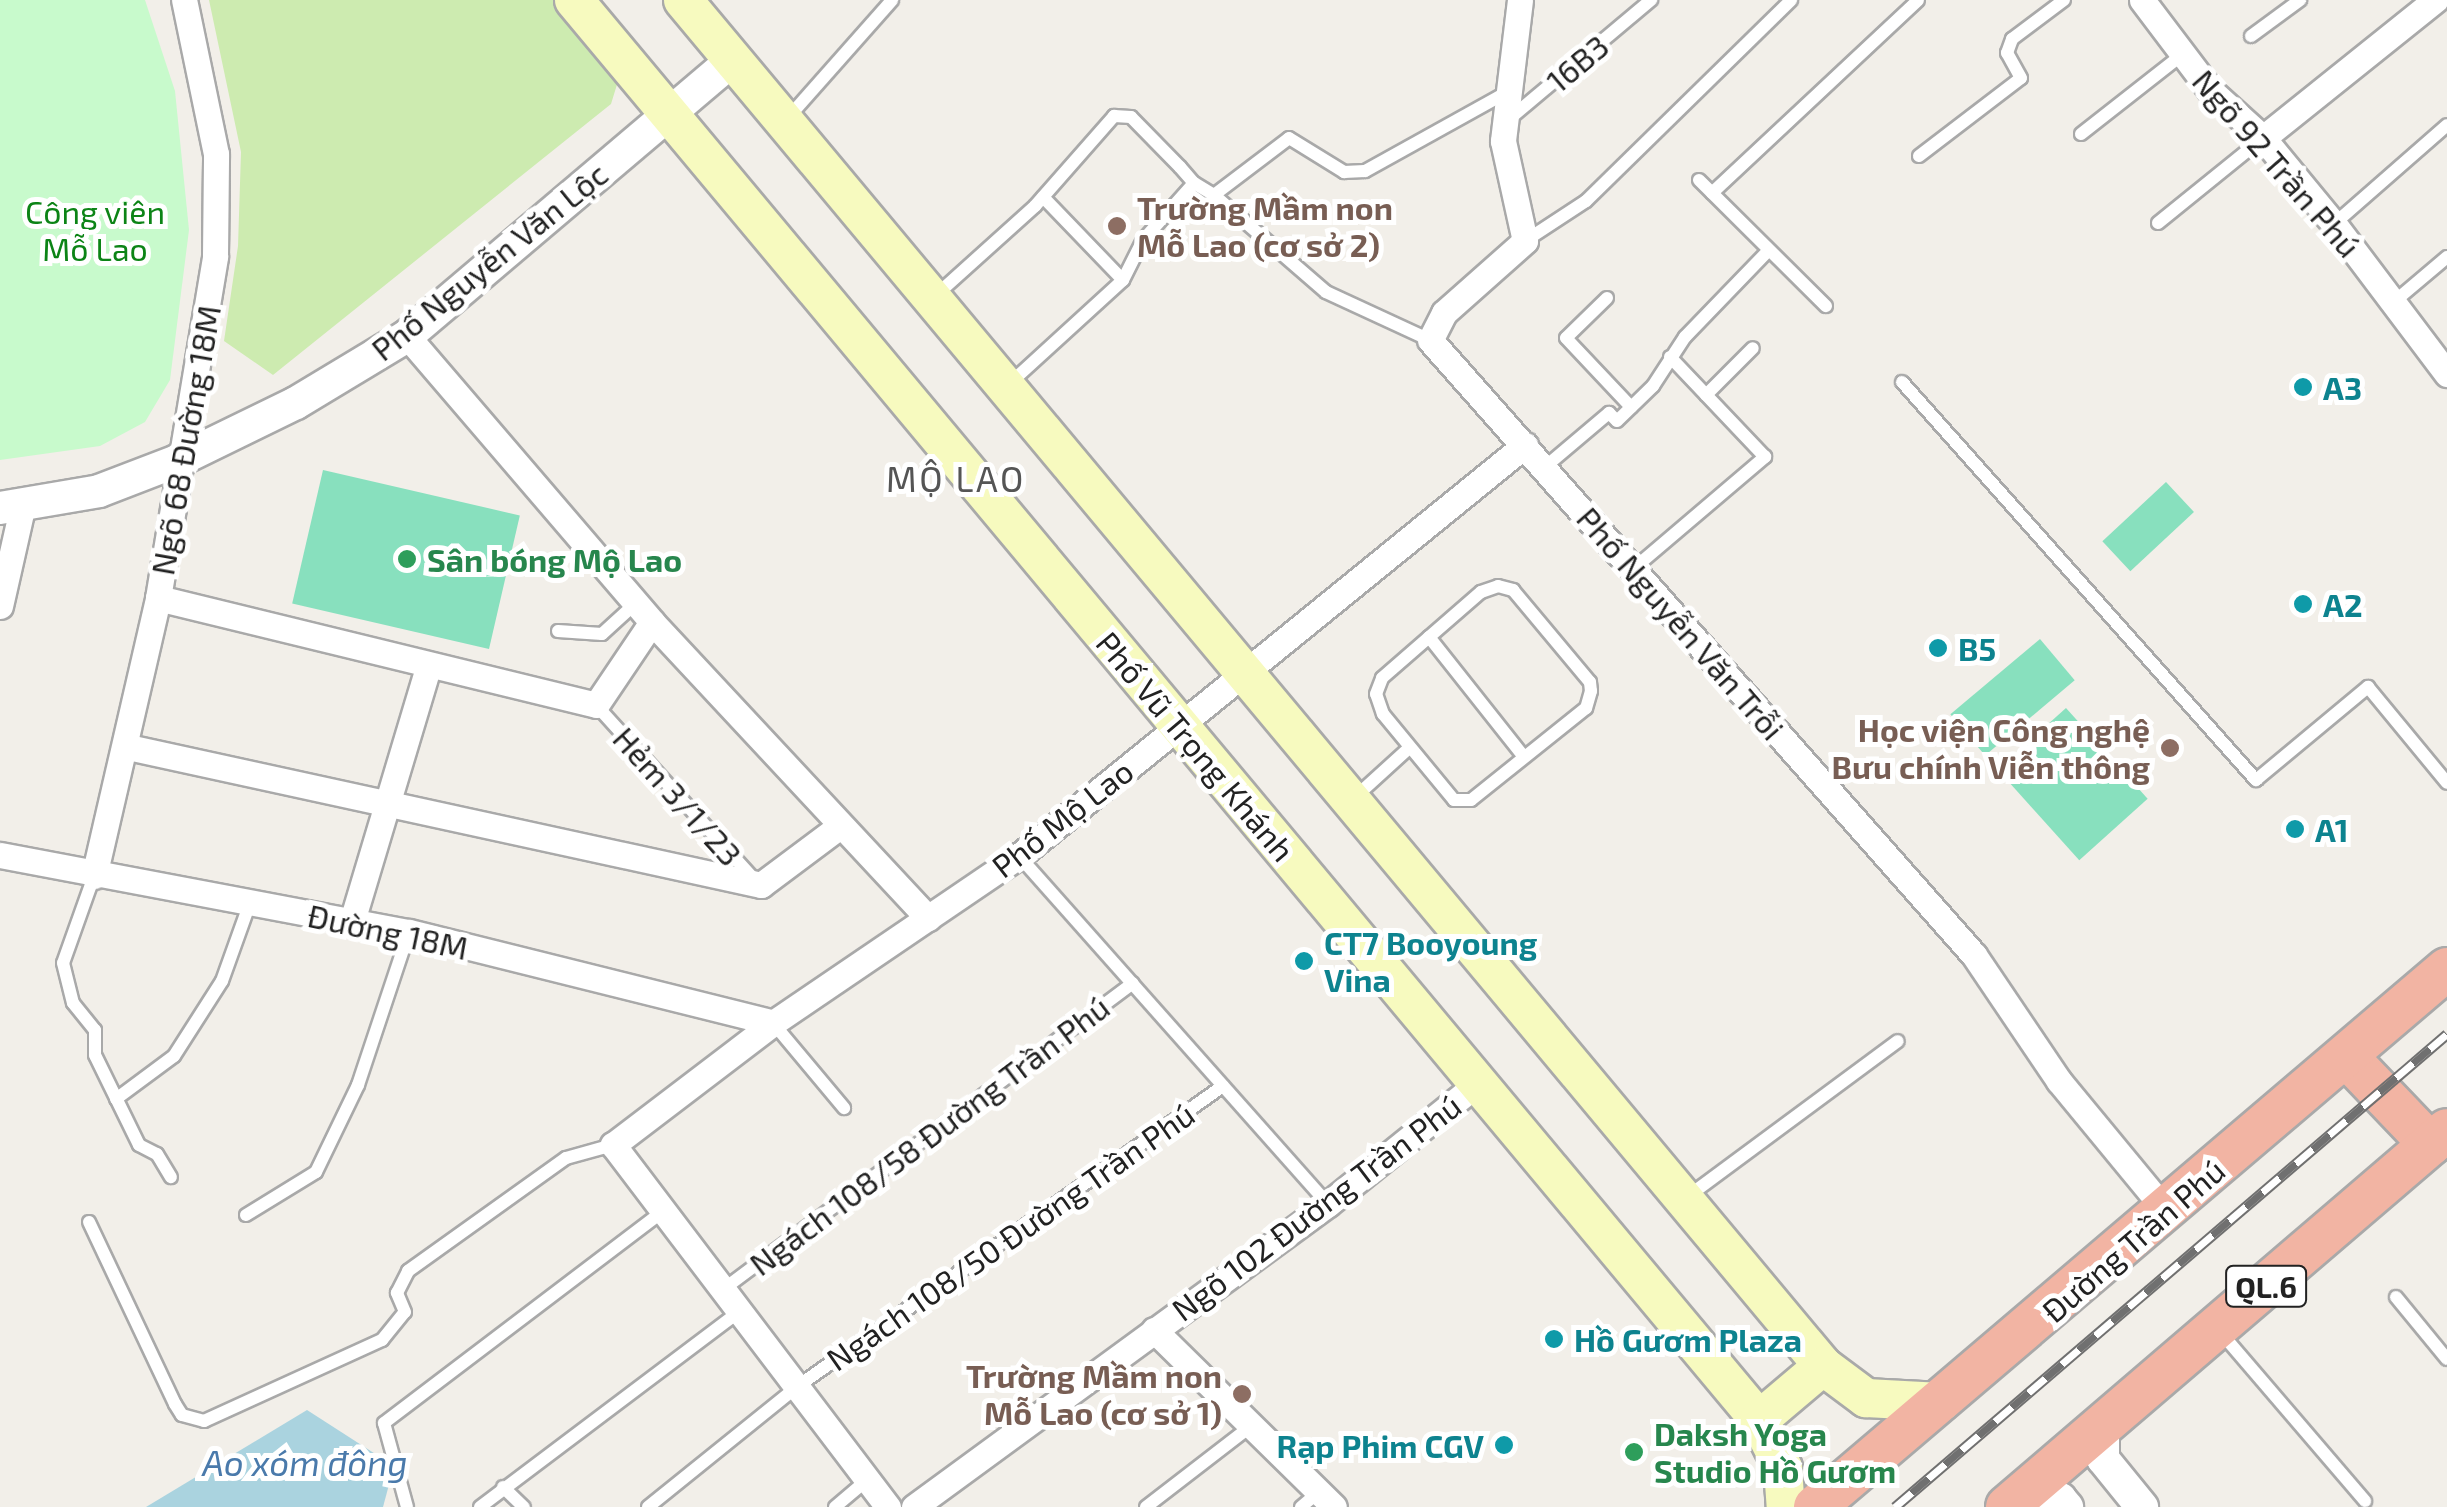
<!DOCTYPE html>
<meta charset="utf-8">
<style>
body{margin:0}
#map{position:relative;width:2447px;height:1507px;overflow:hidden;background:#f2efe9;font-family:"Exo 2",sans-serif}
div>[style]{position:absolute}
.grass>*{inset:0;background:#cdebb0}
.park>*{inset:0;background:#c8facc}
.pitch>*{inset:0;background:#88e0be;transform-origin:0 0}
.water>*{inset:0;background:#aad3df}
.roads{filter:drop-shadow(2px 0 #a9a9a9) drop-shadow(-2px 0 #a9a9a9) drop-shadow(0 2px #a9a9a9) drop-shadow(0 -2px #a9a9a9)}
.service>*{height:12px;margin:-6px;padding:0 6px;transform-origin:6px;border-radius:6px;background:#fff}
.minor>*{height:25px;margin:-12.5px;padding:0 12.5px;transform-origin:12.5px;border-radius:12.5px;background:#fff}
.tertiary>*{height:32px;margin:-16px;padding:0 16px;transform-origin:16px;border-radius:16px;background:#fff}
.secondary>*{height:38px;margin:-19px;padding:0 19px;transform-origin:19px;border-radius:19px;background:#f7fabf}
.trunk>*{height:42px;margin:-21px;padding:0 21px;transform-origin:21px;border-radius:21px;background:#f2b4a3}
.rail>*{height:11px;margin-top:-5.5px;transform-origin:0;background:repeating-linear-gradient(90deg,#fff 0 22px,#707070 0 44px);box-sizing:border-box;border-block:2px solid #707070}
.dots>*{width:28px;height:28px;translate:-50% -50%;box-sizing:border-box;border:5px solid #fff;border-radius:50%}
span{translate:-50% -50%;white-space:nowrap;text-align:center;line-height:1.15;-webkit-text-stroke:10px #fff;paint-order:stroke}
.shield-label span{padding:2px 8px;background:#fff;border:2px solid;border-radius:8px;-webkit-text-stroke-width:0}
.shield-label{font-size:30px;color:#222;font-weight:700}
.street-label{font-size:32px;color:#222}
.education-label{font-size:32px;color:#785e54;font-weight:700}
.left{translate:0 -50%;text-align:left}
.right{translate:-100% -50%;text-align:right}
.park-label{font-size:32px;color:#0c8416}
.culture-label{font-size:32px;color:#0d838f;font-weight:700}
.leisure-label{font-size:32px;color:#27864d;font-weight:700}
.neighbourhood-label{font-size:35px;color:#555;letter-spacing:2.5px}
.water-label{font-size:35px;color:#4a7aab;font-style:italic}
</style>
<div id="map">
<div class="grass">
<i style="clip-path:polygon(209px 0,554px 0,619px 78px,611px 104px,273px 375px,224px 341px,238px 246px,241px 152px)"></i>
</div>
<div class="park">
<i style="clip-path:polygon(0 0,145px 0,175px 91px,189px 230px,170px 380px,145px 422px,100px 446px,0 460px)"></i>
</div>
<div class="pitch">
<i style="left:323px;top:470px;width:202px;height:137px;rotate:13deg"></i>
<i style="left:2166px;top:482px;width:41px;height:87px;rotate:47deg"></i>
<i style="left:2040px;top:639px;width:54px;height:117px;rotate:50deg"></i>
<i style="left:2066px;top:708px;width:122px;height:92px;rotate:48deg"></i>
</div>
<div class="water">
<i style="clip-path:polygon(307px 1410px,394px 1466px,383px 1507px,146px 1507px)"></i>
</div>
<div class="roads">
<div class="service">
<i style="left:2251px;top:36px;width:61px;rotate:-36.3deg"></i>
<i style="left:786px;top:120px;width:160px;rotate:-48.5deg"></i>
<i style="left:1508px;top:120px;width:187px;rotate:-40deg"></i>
<i style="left:2081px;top:134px;width:130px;rotate:-38.1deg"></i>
<i style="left:1919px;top:156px;width:128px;rotate:-37.4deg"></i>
<i style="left:2021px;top:78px;width:29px;rotate:-119deg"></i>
<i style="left:2007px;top:53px;width:15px;rotate:-70deg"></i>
<i style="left:2012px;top:39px;width:65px;rotate:-36.9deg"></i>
<i style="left:1699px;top:180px;width:179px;rotate:44.8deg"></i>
<i style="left:1194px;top:183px;width:23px;rotate:31deg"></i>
<i style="left:1214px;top:195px;width:94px;rotate:-37.2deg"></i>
<i style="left:1289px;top:138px;width:65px;rotate:31.7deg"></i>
<i style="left:1344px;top:172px;width:21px;rotate:-3deg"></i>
<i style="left:1365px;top:171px;width:161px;rotate:-29deg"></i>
<i style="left:1712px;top:193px;width:282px;rotate:-43.1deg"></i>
<i style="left:1214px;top:195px;width:148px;rotate:40.9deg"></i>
<i style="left:1326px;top:292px;width:115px;rotate:24.8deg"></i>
<i style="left:1043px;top:197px;width:115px;rotate:46.1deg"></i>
<i style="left:2158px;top:223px;width:135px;rotate:-39deg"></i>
<i style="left:2334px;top:224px;width:150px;rotate:-41.2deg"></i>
<i style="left:1525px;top:241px;width:73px;rotate:-33.3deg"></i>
<i style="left:1586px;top:201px;width:287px;rotate:-44.4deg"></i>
<i style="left:934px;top:297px;width:136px;rotate:-42deg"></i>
<i style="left:1035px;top:206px;width:120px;rotate:-48.7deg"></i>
<i style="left:1114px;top:116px;width:17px;rotate:3deg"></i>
<i style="left:1131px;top:117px;width:70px;rotate:45.6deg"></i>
<i style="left:1180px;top:167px;width:21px;rotate:49deg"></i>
<i style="left:1194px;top:183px;width:76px;rotate:131.8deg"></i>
<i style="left:1143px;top:240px;width:45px;rotate:116.6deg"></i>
<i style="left:1123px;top:280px;width:154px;rotate:137.6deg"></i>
<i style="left:1607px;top:298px;width:57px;rotate:135.7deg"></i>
<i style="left:1566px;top:338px;width:95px;rotate:46.7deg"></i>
<i style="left:2395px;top:301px;width:68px;rotate:-40.2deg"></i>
<i style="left:1902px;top:382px;width:533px;rotate:48.35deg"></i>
<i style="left:2256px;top:780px;width:146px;rotate:-39.7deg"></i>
<i style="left:2368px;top:687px;width:124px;rotate:50.5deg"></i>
<i style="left:1706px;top:395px;width:66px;rotate:-45deg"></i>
<i style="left:1545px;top:467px;width:84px;rotate:-40.2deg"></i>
<i style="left:1609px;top:413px;width:11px;rotate:45deg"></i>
<i style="left:1617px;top:421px;width:50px;rotate:-44.2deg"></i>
<i style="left:1653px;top:386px;width:59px;rotate:-56.9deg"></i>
<i style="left:1685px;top:337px;width:120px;rotate:-46deg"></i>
<i style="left:1632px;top:570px;width:175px;rotate:-40.4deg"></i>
<i style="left:1765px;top:457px;width:138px;rotate:-133.5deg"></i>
<i style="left:1498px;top:586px;width:16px;rotate:15deg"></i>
<i style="left:1513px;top:590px;width:120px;rotate:50.1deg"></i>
<i style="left:1590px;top:682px;width:9px;rotate:84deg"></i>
<i style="left:1591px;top:691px;width:18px;rotate:106deg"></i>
<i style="left:1586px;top:708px;width:147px;rotate:141.3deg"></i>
<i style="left:1471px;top:800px;width:17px;rotate:180deg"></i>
<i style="left:1454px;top:800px;width:112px;rotate:-129.5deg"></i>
<i style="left:1383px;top:714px;width:21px;rotate:-109deg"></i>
<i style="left:1376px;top:694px;width:17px;rotate:-69deg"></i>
<i style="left:1382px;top:678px;width:131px;rotate:-41deg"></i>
<i style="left:1481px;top:592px;width:18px;rotate:-19deg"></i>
<i style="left:558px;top:631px;width:44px;rotate:3.9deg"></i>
<i style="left:602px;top:634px;width:46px;rotate:-42.4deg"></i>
<i style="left:1429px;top:637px;width:153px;rotate:51.6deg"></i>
<i style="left:596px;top:705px;width:232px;rotate:47.8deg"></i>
<i style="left:1353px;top:799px;width:76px;rotate:-42.3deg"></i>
<i style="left:1019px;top:856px;width:465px;rotate:48.4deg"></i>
<i style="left:94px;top:876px;width:92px;rotate:109.6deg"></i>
<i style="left:63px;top:963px;width:41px;rotate:76deg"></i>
<i style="left:73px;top:1003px;width:35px;rotate:51deg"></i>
<i style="left:95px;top:1030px;width:25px;rotate:90deg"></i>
<i style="left:95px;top:1055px;width:100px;rotate:63.9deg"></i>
<i style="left:139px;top:1145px;width:20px;rotate:27deg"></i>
<i style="left:157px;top:1154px;width:27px;rotate:59deg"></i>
<i style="left:773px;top:1023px;width:111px;rotate:50.1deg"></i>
<i style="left:116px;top:1099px;width:72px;rotate:-36.6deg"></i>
<i style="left:174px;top:1056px;width:89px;rotate:-57.4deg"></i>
<i style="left:222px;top:981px;width:83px;rotate:-70.3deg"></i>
<i style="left:1687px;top:1197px;width:262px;rotate:-36.5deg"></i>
<i style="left:246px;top:1215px;width:82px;rotate:-31.6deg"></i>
<i style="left:316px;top:1172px;width:97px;rotate:-64.2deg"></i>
<i style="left:358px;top:1085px;width:161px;rotate:-71.6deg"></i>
<i style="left:89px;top:1222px;width:201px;rotate:64.7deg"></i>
<i style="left:175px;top:1404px;width:13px;rotate:58deg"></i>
<i style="left:182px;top:1415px;width:23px;rotate:15deg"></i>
<i style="left:204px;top:1421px;width:196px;rotate:-24.5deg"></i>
<i style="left:382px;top:1340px;width:36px;rotate:-51deg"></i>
<i style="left:405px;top:1312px;width:21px;rotate:-113deg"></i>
<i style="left:397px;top:1293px;width:25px;rotate:-63deg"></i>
<i style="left:408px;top:1271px;width:194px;rotate:-35.6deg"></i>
<i style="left:566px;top:1158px;width:49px;rotate:-15.5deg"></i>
<i style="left:725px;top:1288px;width:509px;rotate:-36.78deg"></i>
<i style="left:2396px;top:1297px;width:80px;rotate:50.6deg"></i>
<i style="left:2222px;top:1334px;width:220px;rotate:49.4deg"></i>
<i style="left:503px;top:1487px;width:29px;rotate:44deg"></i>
<i style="left:407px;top:1507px;width:87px;rotate:-105.3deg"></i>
<i style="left:384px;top:1423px;width:350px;rotate:-37.2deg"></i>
<i style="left:480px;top:1507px;width:326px;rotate:-37deg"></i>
<i style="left:648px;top:1507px;width:193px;rotate:-38.9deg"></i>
<i style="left:798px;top:1386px;width:520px;rotate:-35.22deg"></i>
<i style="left:835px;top:1507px;width:42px;rotate:-40.2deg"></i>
<i style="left:1146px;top:1507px;width:133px;rotate:-37.6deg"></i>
<i style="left:1301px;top:1507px;width:23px;rotate:-40deg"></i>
</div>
<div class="minor">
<i style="left:1520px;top:0;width:142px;rotate:96.9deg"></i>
<i style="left:1503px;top:141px;width:102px;rotate:77.6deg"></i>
<i style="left:1525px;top:241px;width:108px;rotate:138.4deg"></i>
<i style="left:1444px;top:313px;width:30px;rotate:117deg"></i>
<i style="left:1430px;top:340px;width:821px;rotate:48.51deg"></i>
<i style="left:1974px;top:955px;width:152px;rotate:56deg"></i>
<i style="left:2059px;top:1081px;width:168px;rotate:50.5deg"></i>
<i style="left:2142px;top:0;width:113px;rotate:52.9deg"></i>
<i style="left:2210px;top:90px;width:72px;rotate:42.2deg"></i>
<i style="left:2263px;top:138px;width:112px;rotate:50.5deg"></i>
<i style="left:2334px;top:224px;width:188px;rotate:53deg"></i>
<i style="left:2263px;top:138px;width:221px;rotate:-38.7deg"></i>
<i style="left:407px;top:336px;width:377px;rotate:49.4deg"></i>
<i style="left:652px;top:622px;width:405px;rotate:47deg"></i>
<i style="left:158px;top:598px;width:451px;rotate:13.7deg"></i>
<i style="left:596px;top:705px;width:100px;rotate:-56deg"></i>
<i style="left:0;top:606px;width:100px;rotate:-77.3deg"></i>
<i style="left:128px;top:747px;width:648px;rotate:12.3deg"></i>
<i style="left:761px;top:885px;width:99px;rotate:-36.8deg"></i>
<i style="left:0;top:855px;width:416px;rotate:10.7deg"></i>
<i style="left:409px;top:932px;width:375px;rotate:14deg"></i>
<i style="left:94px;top:876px;width:285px;rotate:-77deg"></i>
<i style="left:158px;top:598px;width:347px;rotate:-80.5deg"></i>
<i style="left:215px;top:256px;width:102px;rotate:-89.4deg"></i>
<i style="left:216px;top:154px;width:157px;rotate:-101.7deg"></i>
<i style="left:352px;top:921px;width:265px;rotate:-73.3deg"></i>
<i style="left:1154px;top:1330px;width:252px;rotate:44.5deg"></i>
<i style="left:888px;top:1507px;width:455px;rotate:-127.2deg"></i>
<i style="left:613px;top:1145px;width:201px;rotate:-37.3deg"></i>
<i style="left:773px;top:1023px;width:297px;rotate:-34.2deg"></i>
<i style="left:1019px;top:856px;width:652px;rotate:-39.09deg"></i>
<i style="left:914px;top:1507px;width:513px;rotate:-36.2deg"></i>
<i style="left:1328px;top:1204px;width:193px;rotate:-38.9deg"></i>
</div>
<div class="tertiary">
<i style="left:0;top:508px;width:100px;rotate:-9.7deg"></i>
<i style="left:99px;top:491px;width:84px;rotate:-21deg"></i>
<i style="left:177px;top:461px;width:132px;rotate:-26deg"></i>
<i style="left:296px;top:403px;width:130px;rotate:-31.1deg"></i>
<i style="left:407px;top:336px;width:427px;rotate:-40.3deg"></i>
<i style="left:2103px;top:1427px;width:32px;rotate:90deg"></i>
<i style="left:2103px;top:1459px;width:62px;rotate:50.9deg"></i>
<i style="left:2013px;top:1507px;width:48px;rotate:-9.7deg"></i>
<i style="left:2060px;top:1499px;width:11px;rotate:49deg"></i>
</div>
<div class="secondary">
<i style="left:574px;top:0;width:1849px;rotate:50.15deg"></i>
<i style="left:1759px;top:1420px;width:54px;rotate:63.4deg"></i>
<i style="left:1783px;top:1468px;width:39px;rotate:86deg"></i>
<i style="left:683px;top:0;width:1779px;rotate:50.15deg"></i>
<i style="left:1823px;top:1366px;width:54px;rotate:36.7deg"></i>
<i style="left:1866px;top:1398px;width:75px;rotate:3.1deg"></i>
<i style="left:1759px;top:1420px;width:84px;rotate:-40.2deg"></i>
</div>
<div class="trunk">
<i style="left:2346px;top:1056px;width:122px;rotate:46.3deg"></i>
<i style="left:1815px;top:1507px;width:830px;rotate:-40.41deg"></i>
<i style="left:2007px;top:1507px;width:579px;rotate:-40.59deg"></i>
</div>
</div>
<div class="rail">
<i style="left:1895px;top:1507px;width:727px;rotate:-40.59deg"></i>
</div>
<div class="dots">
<i style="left:1117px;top:226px;background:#8d6e63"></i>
<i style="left:2303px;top:387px;background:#0f9aa8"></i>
<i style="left:407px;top:559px;background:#2e9e5b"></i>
<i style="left:2303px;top:604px;background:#0f9aa8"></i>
<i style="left:1938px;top:648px;background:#0f9aa8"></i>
<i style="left:2170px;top:748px;background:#8d6e63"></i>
<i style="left:2295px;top:829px;background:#0f9aa8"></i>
<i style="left:1304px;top:961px;background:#0f9aa8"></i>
<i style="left:1554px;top:1339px;background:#0f9aa8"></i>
<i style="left:1242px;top:1394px;background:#8d6e63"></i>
<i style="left:1504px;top:1445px;background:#0f9aa8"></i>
<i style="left:1634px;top:1452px;background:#2e9e5b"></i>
</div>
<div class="shield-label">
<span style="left:2266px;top:1286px">QL.6</span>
</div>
<div class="street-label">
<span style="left:1577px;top:63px;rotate:-40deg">16B3</span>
<span style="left:2277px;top:163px;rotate:49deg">Ngõ 92 Trần Phú</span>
<span style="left:489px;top:261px;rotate:-39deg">Phố Nguyễn Văn Lộc</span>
<span style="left:185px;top:440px;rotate:-80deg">Ngõ 68 Đường 18M</span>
<span style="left:1681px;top:623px;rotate:49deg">Phố Nguyễn Văn Trỗi</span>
<span style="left:1196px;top:746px;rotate:50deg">Phố Vũ Trọng Khánh</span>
<span style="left:678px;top:796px;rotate:48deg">Hẻm 3/1/23</span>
<span style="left:1062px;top:818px;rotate:-38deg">Phố Mộ Lao</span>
<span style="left:388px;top:931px;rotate:12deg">Đường 18M</span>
<span style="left:929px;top:1135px;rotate:-37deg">Ngách 108/58 Đường Trần Phú</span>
<span style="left:1316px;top:1207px;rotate:-37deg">Ngõ 102 Đường Trần Phú</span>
<span style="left:1010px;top:1236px;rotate:-35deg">Ngách 108/50 Đường Trần Phú</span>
<span style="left:2133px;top:1240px;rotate:-41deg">Đường Trần Phú</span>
</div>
<div class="education-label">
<span class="left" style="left:1137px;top:226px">Trường Mầm non<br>Mỗ Lao (cơ sở 2)</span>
<span class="right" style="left:2150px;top:748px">Học viện Công nghệ<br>Bưu chính Viễn thông</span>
<span class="right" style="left:1222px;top:1394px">Trường Mầm non<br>Mỗ Lao (cơ sở 1)</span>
</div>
<div class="park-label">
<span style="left:95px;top:230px">Công viên<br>Mỗ Lao</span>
</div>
<div class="culture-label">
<span class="left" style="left:2323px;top:387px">A3</span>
<span class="left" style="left:2323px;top:604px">A2</span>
<span class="left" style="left:1958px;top:648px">B5</span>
<span class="left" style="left:2315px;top:829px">A1</span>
<span class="left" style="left:1324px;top:961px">CT7 Booyoung<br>Vina</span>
<span class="left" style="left:1574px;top:1339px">Hồ Gươm Plaza</span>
<span class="right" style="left:1484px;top:1445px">Rạp Phim CGV</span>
</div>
<div class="leisure-label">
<span class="left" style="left:427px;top:559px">Sân bóng Mộ Lao</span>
<span class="left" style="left:1654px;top:1452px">Daksh Yoga<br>Studio Hồ Gươm</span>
</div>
<div class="neighbourhood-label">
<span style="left:956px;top:478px">MỘ LAO</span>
</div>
<div class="water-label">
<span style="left:305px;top:1462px">Ao xóm đông</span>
</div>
</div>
